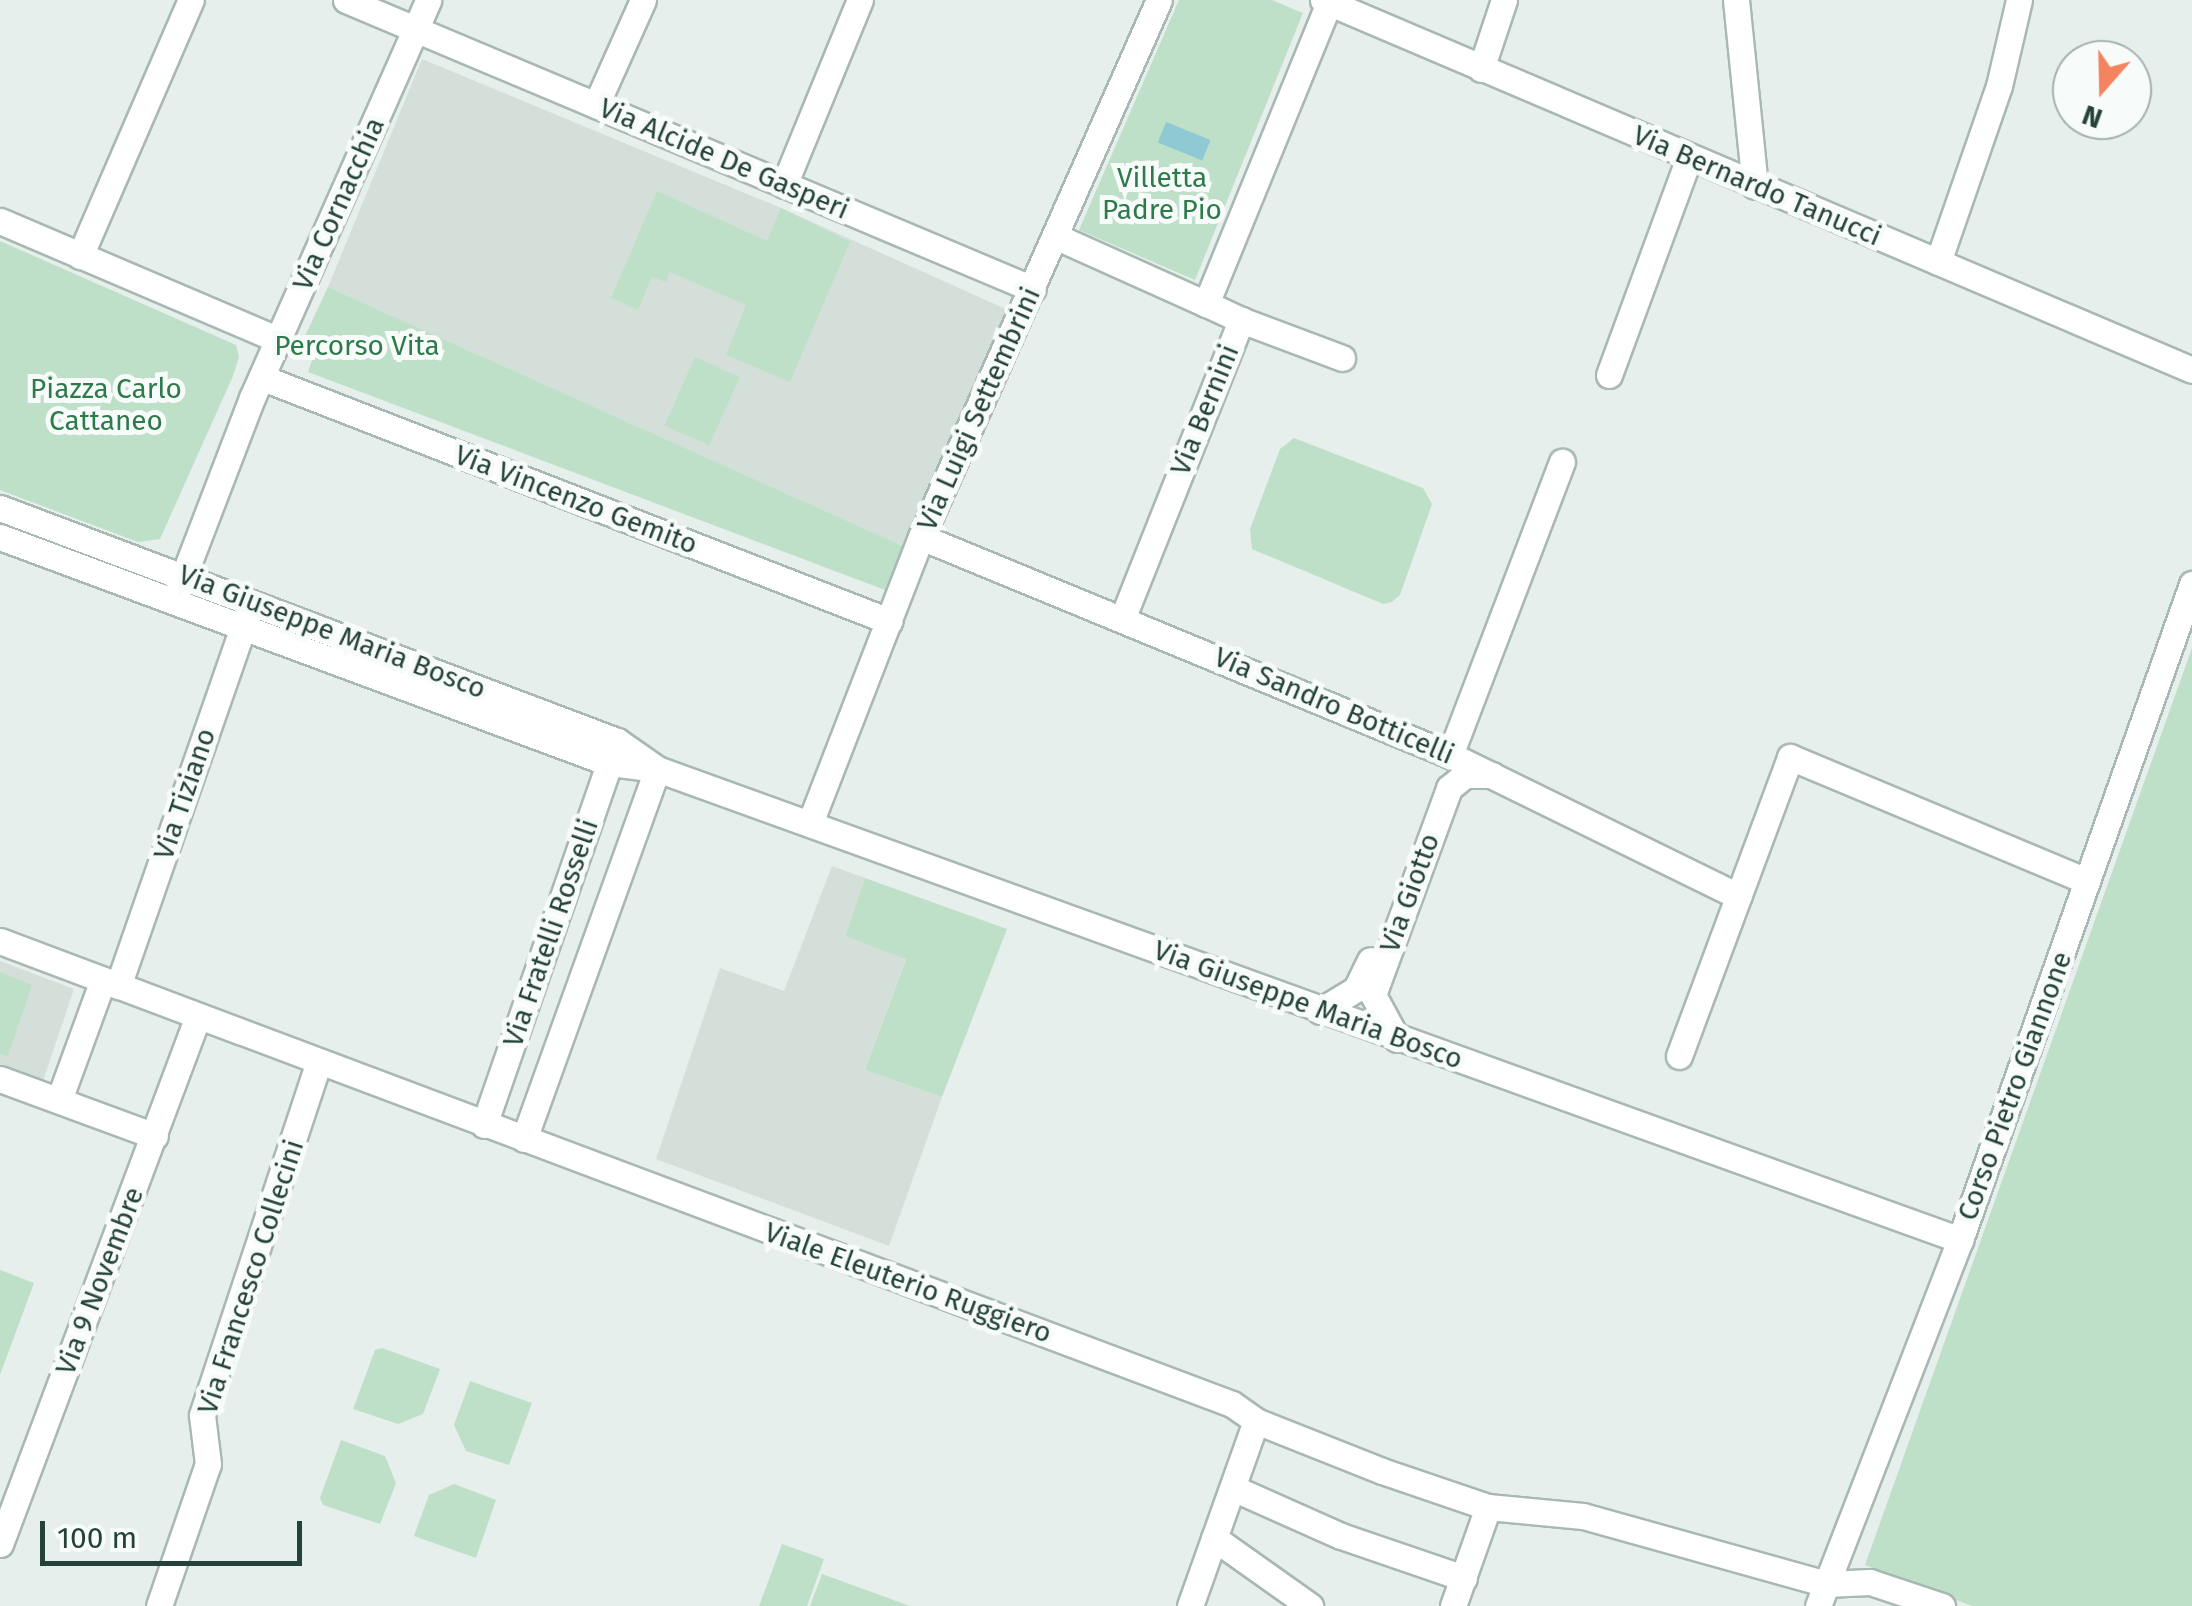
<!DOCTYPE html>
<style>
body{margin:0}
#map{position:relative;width:2192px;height:1606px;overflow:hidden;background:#e6efeb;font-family:"Fira Sans",sans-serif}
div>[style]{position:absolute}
.built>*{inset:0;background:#d4dfda}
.green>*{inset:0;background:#bfe0c8;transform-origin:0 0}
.water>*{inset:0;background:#8ec9d4;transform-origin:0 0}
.roads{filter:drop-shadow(2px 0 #a8b8b2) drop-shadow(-2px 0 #a8b8b2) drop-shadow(0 2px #a8b8b2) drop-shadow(0 -2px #a8b8b2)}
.minor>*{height:25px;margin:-12.5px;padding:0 12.5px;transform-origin:12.5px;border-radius:12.5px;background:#fff}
span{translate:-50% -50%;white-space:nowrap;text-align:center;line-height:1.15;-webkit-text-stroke:10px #f7fbf9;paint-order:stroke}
.street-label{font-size:28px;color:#24423a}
.park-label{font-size:28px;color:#2d7a4b}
.north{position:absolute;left:2052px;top:40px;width:100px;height:100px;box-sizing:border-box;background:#f7fbf9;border:2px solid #a3b1ad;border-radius:50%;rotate:200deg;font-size:28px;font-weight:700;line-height:40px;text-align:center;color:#24423a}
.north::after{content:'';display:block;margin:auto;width:35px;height:45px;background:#f4845f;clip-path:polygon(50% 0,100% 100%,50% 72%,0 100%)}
.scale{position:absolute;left:40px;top:1521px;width:262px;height:45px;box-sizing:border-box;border:5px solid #24423a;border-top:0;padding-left:12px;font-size:30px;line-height:35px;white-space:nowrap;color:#24423a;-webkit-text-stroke:8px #f7fbf9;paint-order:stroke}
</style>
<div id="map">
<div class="built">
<i style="clip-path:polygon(422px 59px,781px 208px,1008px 310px,903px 546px,328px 287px)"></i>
<i style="clip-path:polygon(832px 866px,865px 878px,845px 936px,906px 958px,865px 1070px,942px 1097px,889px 1246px,656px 1159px,720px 968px,784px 991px)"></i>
<i style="clip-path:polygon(0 961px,74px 989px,43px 1081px,0 1065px)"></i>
</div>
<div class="green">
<i style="clip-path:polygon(1179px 0,1272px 0,1303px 13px,1195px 280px,1079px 230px)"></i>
<i style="clip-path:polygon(657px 191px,767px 241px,781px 208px,850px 242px,790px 382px,726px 355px,746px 305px,670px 272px,666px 282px,652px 277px,638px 310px,611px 298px)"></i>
<i style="clip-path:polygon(0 241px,236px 345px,239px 357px,233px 376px,160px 539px,138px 542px,0 490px)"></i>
<i style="clip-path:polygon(328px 287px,903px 546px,885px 590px,308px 372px,313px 357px,298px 351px)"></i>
<i style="left:695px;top:357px;width:49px;height:75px;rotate:24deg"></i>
<i style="clip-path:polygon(1294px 438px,1423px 488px,1432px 504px,1400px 595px,1392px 602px,1383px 604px,1252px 549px,1250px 529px,1280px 449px)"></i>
<i style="clip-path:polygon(2192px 648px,2192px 1606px,1972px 1606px,1865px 1565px)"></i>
<i style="clip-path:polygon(865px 878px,1007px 929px,942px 1097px,865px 1070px,906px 959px,845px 936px)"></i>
<i style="clip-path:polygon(0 972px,32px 985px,8px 1056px,0 1054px)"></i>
<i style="clip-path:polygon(0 1270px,34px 1283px,0 1375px)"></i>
<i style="clip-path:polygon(382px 1348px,440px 1369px,423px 1414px,398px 1424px,353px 1409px,375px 1350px)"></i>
<i style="clip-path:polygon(470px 1381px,532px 1403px,509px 1465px,466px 1451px,454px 1425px)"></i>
<i style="clip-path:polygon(341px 1440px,385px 1456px,396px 1483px,380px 1524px,323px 1505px,320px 1498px)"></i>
<i style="clip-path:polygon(454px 1484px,496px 1500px,476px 1558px,414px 1536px,429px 1495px)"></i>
<i style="clip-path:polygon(782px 1544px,824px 1559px,807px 1606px,759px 1606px)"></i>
<i style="clip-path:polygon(822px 1574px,910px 1606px,810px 1606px)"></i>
</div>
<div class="water">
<i style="left:1166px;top:122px;width:48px;height:22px;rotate:22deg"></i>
</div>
<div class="roads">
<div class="minor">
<i style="left:346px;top:0;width:745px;rotate:22.82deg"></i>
<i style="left:1323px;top:0;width:944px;rotate:23.06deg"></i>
<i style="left:1736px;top:0;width:187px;rotate:84.2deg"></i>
<i style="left:1481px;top:69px;width:73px;rotate:-71.6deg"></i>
<i style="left:596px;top:105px;width:115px;rotate:-65.9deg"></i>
<i style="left:784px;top:185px;width:200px;rotate:-67.7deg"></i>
<i style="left:0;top:221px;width:303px;rotate:23.1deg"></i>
<i style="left:1057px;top:237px;width:163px;rotate:24.2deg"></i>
<i style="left:80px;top:256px;width:279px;rotate:-66.6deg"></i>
<i style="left:1938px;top:262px;width:186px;rotate:-70.9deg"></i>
<i style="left:1999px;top:86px;width:88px;rotate:-76.9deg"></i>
<i style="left:1241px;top:320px;width:108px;rotate:20.6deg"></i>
<i style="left:1609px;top:375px;width:232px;rotate:-69.8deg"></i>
<i style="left:263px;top:378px;width:672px;rotate:21.22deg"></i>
<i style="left:0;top:508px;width:660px;rotate:20.69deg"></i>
<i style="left:617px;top:741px;width:44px;rotate:34.8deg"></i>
<i style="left:0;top:537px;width:650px;rotate:20.36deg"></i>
<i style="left:609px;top:763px;width:48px;rotate:7.1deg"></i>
<i style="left:657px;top:769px;width:1386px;rotate:19.87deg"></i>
<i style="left:921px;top:537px;width:572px;rotate:22.4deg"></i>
<i style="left:1450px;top:755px;width:321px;rotate:26.1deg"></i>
<i style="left:179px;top:588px;width:204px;rotate:-69deg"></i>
<i style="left:252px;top:398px;width:435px;rotate:-66.1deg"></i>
<i style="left:1123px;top:617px;width:320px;rotate:-68.3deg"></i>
<i style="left:1241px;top:320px;width:38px;rotate:-155deg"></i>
<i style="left:1206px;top:304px;width:325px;rotate:-67.8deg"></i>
<i style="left:1450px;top:755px;width:314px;rotate:-69.1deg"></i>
<i style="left:810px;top:823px;width:307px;rotate:-68.8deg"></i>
<i style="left:921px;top:537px;width:587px;rotate:-66.1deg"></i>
<i style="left:0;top:941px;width:1316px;rotate:20.6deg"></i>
<i style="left:1232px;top:1404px;width:29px;rotate:35deg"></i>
<i style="left:1256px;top:1421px;width:136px;rotate:21.6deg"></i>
<i style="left:1382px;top:1471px;width:112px;rotate:18.8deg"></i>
<i style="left:1488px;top:1507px;width:95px;rotate:5.4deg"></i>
<i style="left:1583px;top:1516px;width:252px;rotate:15.6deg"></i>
<i style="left:1826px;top:1584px;width:44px;rotate:-2.6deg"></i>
<i style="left:1870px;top:1582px;width:76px;rotate:18.4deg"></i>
<i style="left:118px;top:986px;width:395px;rotate:-70.8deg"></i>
<i style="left:1320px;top:1011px;width:42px;rotate:-31.4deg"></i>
<i style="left:1356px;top:989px;width:32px;rotate:-64deg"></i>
<i style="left:1397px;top:1039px;width:50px;rotate:-118.6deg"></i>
<i style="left:1373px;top:995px;width:221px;rotate:-69.8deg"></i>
<i style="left:1449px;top:788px;width:21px;rotate:-39deg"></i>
<i style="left:1465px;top:775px;width:27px"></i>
<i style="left:1679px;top:1056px;width:319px;rotate:-69.6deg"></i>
<i style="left:1790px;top:757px;width:322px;rotate:22.7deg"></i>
<i style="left:0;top:1079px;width:165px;rotate:20.2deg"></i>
<i style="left:59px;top:1100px;width:128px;rotate:-69.9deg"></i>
<i style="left:484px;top:1125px;width:397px;rotate:-70.9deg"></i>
<i style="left:524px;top:1139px;width:393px;rotate:-70.2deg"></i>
<i style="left:1233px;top:1488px;width:118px;rotate:24deg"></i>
<i style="left:1341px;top:1536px;width:130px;rotate:18.9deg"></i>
<i style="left:1214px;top:1538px;width:118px;rotate:35.3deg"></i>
<i style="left:0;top:1544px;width:564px;rotate:-69.44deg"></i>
<i style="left:159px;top:1606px;width:150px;rotate:-71deg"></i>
<i style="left:208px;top:1464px;width:49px;rotate:-97deg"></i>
<i style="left:202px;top:1415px;width:372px;rotate:-71.7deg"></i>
<i style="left:1190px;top:1606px;width:196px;rotate:-70.4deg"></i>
<i style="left:1453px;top:1606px;width:105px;rotate:-70.5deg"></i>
<i style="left:1818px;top:1606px;width:393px;rotate:-68.8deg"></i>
<i style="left:1960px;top:1240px;width:696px;rotate:-70.52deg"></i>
</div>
</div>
<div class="street-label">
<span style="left:724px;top:159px;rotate:23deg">Via Alcide De Gasperi</span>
<span style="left:1757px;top:186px;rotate:23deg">Via Bernardo Tanucci</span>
<span style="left:339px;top:204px;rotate:-66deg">Via Cornacchia</span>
<span style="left:979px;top:409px;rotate:-66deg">Via Luigi Settembrini</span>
<span style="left:1205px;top:410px;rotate:-68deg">Via Bernini</span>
<span style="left:576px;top:500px;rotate:21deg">Via Vincenzo Gemito</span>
<span style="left:332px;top:632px;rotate:21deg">Via Giuseppe Maria Bosco</span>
<span style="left:1334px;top:706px;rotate:23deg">Via Sandro Botticelli</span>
<span style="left:185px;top:794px;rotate:-71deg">Via Tiziano</span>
<span style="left:1410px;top:893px;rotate:-70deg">Via Giotto</span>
<span style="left:551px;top:933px;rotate:-71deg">Via Fratelli Rosselli</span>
<span style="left:1308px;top:1005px;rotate:20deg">Via Giuseppe Maria Bosco</span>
<span style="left:2015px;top:1086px;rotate:-70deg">Corso Pietro Giannone</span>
<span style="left:251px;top:1277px;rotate:-72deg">Via Francesco Collecini</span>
<span style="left:100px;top:1281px;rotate:-69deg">Via 9 Novembre</span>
<span style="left:908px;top:1283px;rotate:20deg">Viale Eleuterio Ruggiero</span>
</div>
<div class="park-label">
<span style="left:1162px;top:194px">Villetta<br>Padre Pio</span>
<span style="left:357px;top:346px">Percorso Vita</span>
<span style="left:106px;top:405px">Piazza Carlo<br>Cattaneo</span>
</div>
<div class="north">N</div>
<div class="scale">100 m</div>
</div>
